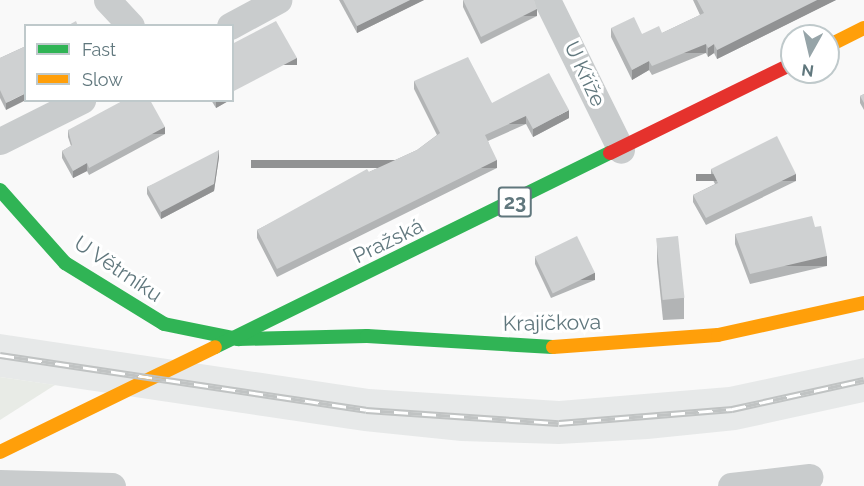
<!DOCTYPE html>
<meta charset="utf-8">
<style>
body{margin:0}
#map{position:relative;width:864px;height:486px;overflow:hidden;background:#f9f9f9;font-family:Raleway,sans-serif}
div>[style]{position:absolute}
.built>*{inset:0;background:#e7e9e9}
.green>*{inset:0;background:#e8ebe6}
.street>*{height:27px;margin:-13.5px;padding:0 13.5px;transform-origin:13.5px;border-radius:13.5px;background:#c9cccd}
.fast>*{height:14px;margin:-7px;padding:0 7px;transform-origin:7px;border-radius:7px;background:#30b455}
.slow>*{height:14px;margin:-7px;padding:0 7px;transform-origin:7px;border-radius:7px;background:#ff9f0a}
.jam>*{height:14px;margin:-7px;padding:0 7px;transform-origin:7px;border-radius:7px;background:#e5322d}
.rail>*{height:7px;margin-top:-3.5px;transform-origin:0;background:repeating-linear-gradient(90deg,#fff 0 14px,#c0c3c3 0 28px);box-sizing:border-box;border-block:2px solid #c0c3c3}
.wall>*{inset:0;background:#b2b4b5}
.shaded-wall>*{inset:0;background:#919293;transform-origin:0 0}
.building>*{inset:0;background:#cfd1d2;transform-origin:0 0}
span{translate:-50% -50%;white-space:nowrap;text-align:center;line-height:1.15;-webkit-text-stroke:6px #fff;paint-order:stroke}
.shield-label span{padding:2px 4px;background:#fff;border:2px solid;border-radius:4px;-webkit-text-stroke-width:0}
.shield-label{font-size:20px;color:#60777d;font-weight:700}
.street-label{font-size:21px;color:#60777d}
.legend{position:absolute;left:24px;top:24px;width:210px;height:78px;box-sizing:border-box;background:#fff;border:2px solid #bfc9cb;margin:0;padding:8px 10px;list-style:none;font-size:18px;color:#60777d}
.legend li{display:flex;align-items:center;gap:12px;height:30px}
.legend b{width:30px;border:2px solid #bfc9cb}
.north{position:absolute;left:780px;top:24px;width:60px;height:60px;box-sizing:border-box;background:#fff;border:2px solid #bfc9cb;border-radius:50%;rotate:188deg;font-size:16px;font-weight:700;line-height:24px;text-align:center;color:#60777d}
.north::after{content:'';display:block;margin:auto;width:21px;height:27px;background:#96a4a8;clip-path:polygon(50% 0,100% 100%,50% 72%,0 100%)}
</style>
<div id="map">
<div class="built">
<i style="clip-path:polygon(0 334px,369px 389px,559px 401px,729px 387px,864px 358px,864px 402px,736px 430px,648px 439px,559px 444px,461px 441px,364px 431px,0 377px)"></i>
</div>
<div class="green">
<i style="clip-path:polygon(0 377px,55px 385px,0 420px)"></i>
</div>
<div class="street">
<i style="left:107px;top:0;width:35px;rotate:47deg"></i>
<i style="left:547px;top:0;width:167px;rotate:63.7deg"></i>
<i style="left:230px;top:26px;width:55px;rotate:-28.4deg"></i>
<i style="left:0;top:141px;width:92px;rotate:-26.6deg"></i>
<i style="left:0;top:483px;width:112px;rotate:1.5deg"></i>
<i style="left:731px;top:486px;width:79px;rotate:-6.6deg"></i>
</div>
<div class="fast">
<i style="left:0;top:190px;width:98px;rotate:48.3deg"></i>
<i style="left:65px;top:263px;width:116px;rotate:31.6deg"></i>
<i style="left:164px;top:324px;width:76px;rotate:11.5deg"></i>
<i style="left:238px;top:339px;width:129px;rotate:-1.3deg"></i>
<i style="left:367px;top:336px;width:186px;rotate:3.4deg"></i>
<i style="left:215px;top:347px;width:440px;rotate:-26.2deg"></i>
</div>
<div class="slow">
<i style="left:828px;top:46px;width:40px;rotate:-26.6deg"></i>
<i style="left:553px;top:347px;width:165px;rotate:-4.2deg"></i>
<i style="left:718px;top:335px;width:149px;rotate:-12.4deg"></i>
<i style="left:0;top:452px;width:239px;rotate:-26deg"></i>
</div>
<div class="jam">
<i style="left:610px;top:153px;width:203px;rotate:-26.1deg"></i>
</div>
<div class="rail">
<i style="left:0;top:355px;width:370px;rotate:8.5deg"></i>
<i style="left:366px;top:410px;width:193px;rotate:3.9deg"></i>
<i style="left:559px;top:423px;width:174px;rotate:-4.6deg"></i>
<i style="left:732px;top:409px;width:135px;rotate:-12.4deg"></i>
</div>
<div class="wall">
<i style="clip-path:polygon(339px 0,424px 0,357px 33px)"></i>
<i style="clip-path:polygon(463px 0,537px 16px,481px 44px,463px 7px)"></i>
<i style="clip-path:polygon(693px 0,836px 0,717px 59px,714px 53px,708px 57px,706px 53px,652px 75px,649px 70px,632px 80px,611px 37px,611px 28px,642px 34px,662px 33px,700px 15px)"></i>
<i style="clip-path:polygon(26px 46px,6px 110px,0 98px,0 58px)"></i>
<i style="clip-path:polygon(414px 81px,492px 103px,569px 118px,533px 137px,526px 124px,488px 141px,497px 168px,277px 277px,257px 238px,257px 230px,369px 172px,417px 150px,437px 135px,414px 89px)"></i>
<i style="clip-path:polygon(864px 94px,864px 110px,860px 103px,860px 96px)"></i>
<i style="clip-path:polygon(211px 100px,230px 100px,216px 108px)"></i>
<i style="clip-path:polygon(68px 130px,165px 134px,89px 175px,87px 171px,73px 178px,62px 158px,62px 151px,71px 146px,68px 137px)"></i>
<i style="clip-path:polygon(219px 157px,214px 191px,161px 219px,147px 194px,147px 187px)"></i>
<i style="clip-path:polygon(711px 169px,796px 181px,706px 225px,693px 202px,693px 195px,715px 184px,711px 176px)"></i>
<i style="clip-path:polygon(815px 227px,827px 266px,750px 284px,735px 244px,735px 234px)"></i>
<i style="clip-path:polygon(657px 241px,684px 298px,684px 319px,663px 320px,657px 262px)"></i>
<i style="clip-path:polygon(535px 257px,595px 280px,551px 298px,535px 264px)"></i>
</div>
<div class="shaded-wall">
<i style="clip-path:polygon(410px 0,424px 0,357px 33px,357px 26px)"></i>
<i style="clip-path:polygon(817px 0,836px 0,717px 59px,717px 50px)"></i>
<i style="left:537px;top:9px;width:7px;height:63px;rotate:90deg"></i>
<i style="left:706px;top:44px;width:9px;height:58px;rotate:90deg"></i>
<i style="clip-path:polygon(714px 44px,714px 53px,708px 57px,708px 48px)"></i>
<i style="left:297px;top:58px;width:7px;height:73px;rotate:90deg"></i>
<i style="clip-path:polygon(649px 61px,649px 70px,632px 80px,632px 70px)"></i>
<i style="clip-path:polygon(26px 93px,26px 100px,6px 110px,6px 103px)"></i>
<i style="clip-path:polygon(216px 100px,230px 100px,216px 108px)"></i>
<i style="clip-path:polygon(569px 110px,569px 118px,533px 137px,533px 129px)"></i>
<i style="left:526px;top:116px;width:8px;height:45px;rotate:90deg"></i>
<i style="left:165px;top:127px;width:7px;height:86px;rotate:90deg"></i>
<i style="clip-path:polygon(219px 150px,219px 157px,214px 191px,161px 219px,161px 212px)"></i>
<i style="left:497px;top:160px;width:8px;height:246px;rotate:90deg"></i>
<i style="clip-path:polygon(87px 163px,87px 171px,73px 178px,73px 171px)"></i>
<i style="left:796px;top:174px;width:7px;height:100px;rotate:90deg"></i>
<i style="left:827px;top:256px;width:10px;height:79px;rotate:90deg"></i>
<i style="left:595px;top:273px;width:7px;height:48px;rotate:90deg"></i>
</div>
<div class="building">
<i style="clip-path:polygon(343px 0,410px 0,357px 26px)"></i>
<i style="clip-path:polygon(463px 0,534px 0,537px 9px,481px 37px)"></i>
<i style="clip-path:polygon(697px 0,817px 0,717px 50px,714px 44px,708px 48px,706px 44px,652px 66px,649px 61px,632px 70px,611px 28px,634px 17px,642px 34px,659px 26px,662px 33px,704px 13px)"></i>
<i style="clip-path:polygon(76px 21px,78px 26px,67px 26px)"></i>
<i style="clip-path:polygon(276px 21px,297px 58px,232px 92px,232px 44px)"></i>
<i style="clip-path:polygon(26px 46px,26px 93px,6px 103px,0 90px,0 58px)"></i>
<i style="clip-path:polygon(468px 57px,492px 103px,549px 73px,569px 110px,533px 129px,526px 116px,485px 135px,497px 160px,277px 269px,257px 230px,367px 169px,369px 172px,417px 150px,440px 133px,414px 81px)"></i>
<i style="clip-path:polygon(864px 94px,864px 103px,860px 96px)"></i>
<i style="clip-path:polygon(124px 100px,150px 100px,165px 127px,89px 168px,87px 163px,73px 171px,62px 151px,72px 145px,68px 130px)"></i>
<i style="clip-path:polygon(777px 136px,796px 174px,706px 218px,693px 195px,718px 183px,711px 169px)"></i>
<i style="clip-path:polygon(219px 150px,214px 184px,161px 212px,147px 187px)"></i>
<i style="clip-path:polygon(812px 216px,815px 227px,821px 226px,827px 256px,750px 274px,735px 234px)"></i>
<i style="left:577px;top:236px;width:41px;height:47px;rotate:64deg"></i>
<i style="left:678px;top:236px;width:62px;height:22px;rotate:84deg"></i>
</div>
<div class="shield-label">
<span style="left:515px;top:202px">23</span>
</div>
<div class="street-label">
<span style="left:585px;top:74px;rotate:65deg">U Kříže</span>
<span style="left:388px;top:241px;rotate:-26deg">Pražská</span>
<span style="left:118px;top:269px;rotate:34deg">U Větrníku</span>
<span style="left:552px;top:323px;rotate:-1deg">Krajíčkova</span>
</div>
<ul class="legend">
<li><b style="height:8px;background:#30b455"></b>Fast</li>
<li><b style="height:8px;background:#ff9f0a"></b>Slow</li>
</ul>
<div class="north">N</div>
</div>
